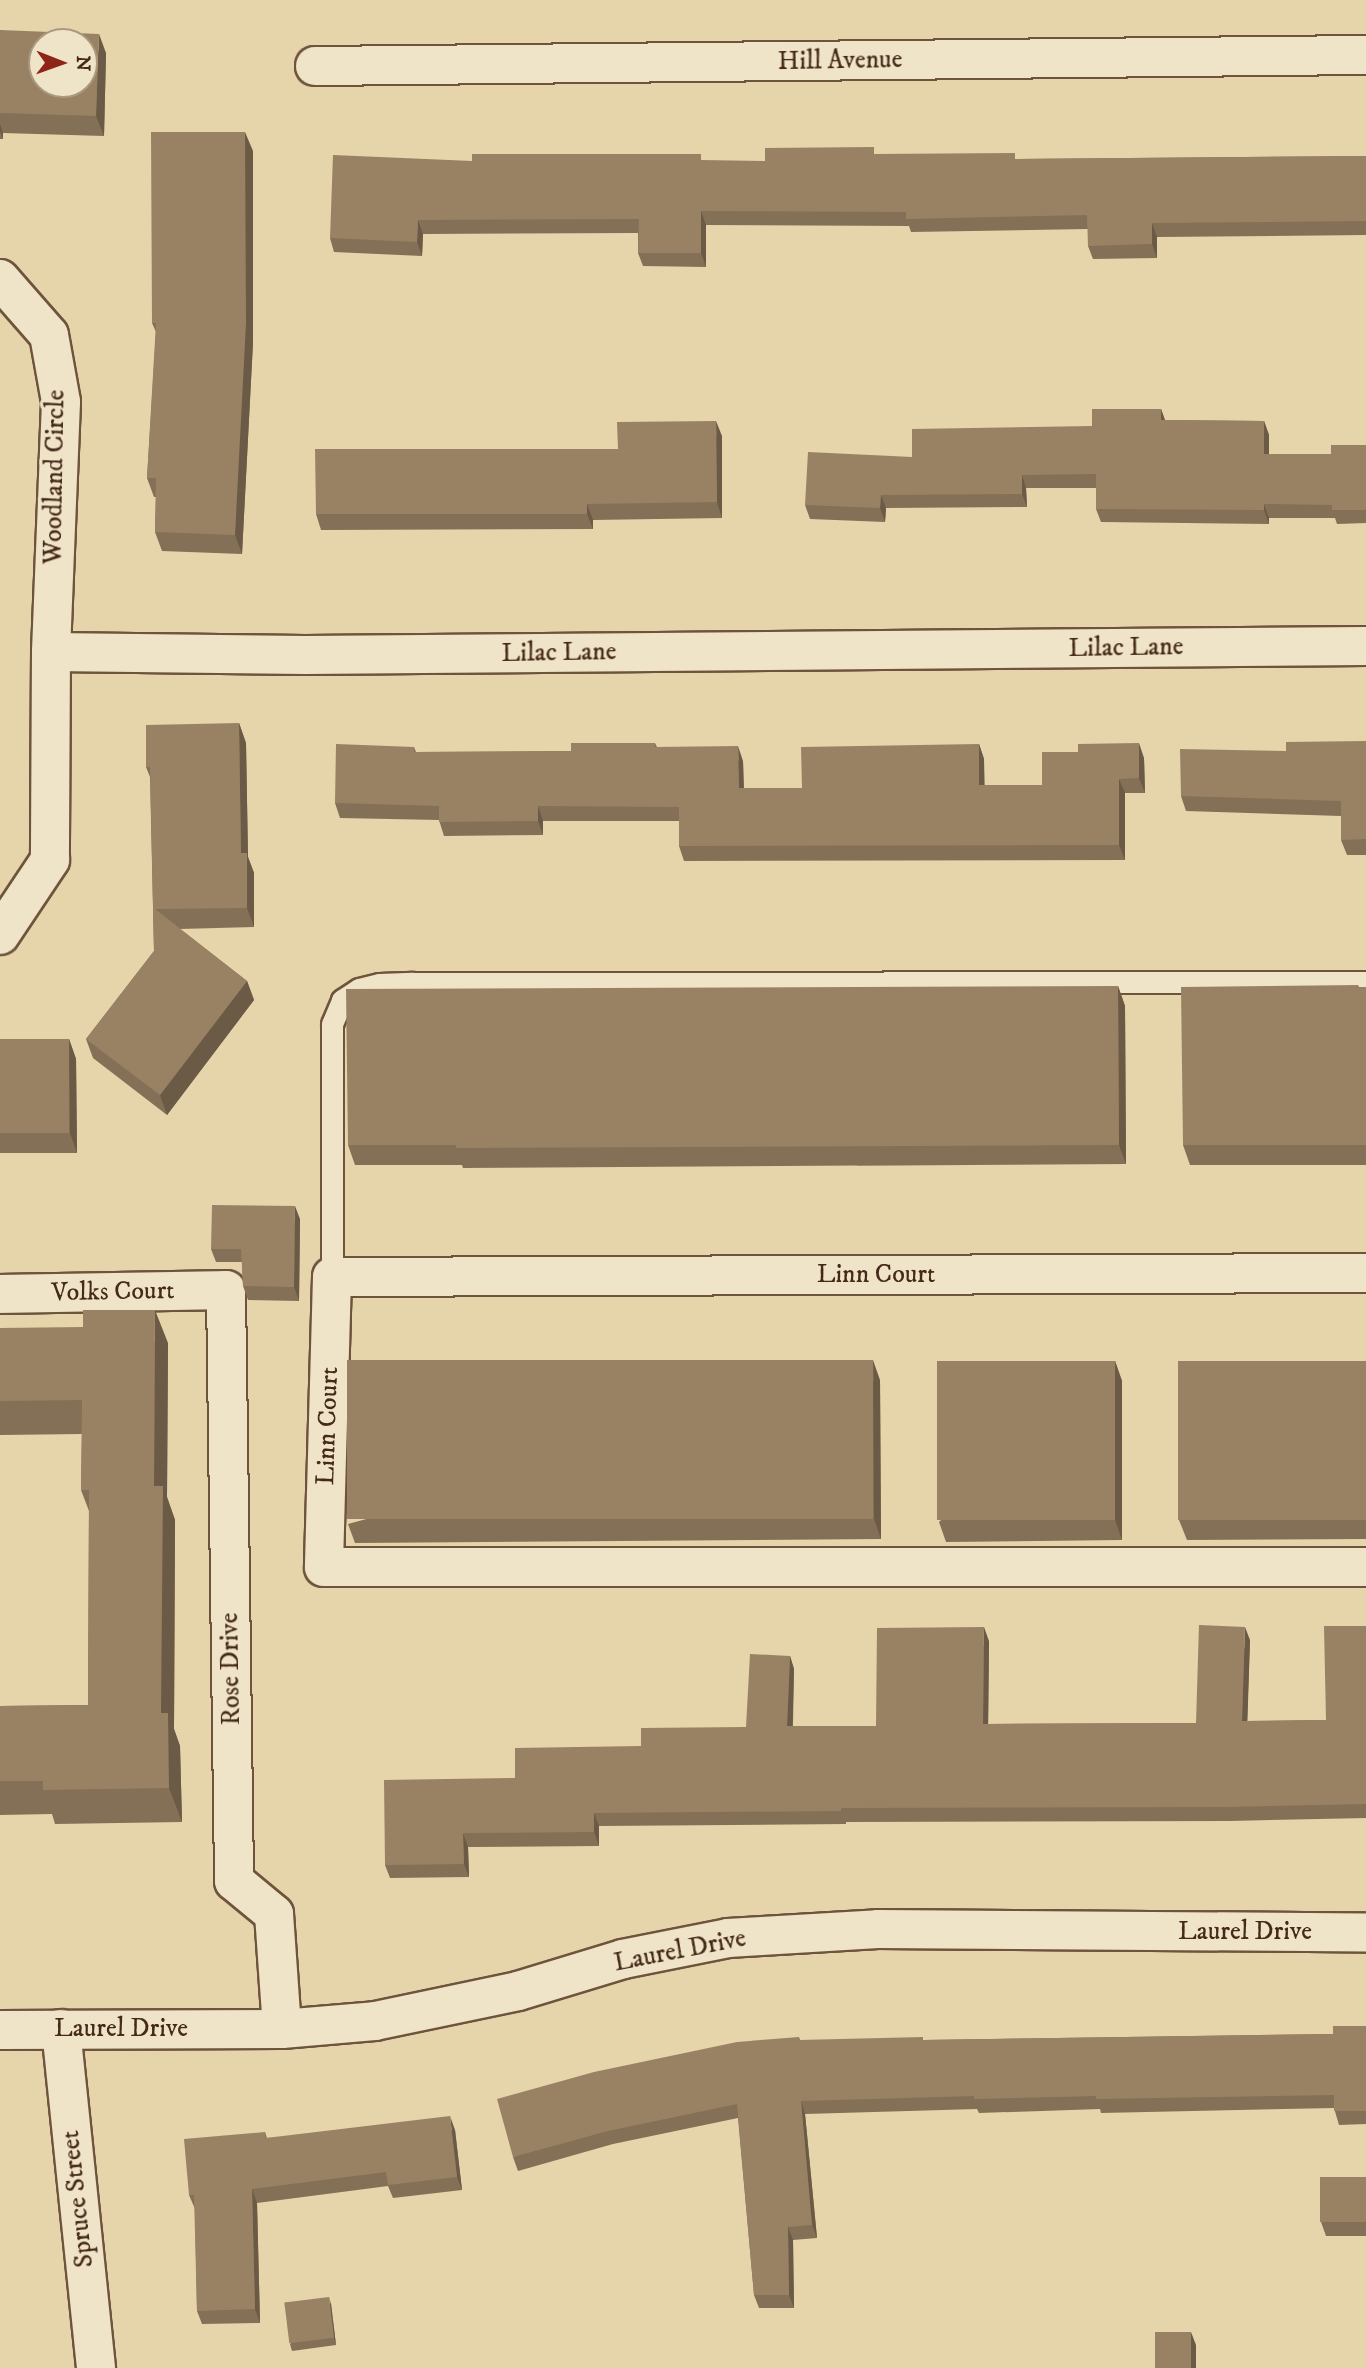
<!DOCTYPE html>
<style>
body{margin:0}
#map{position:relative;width:1366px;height:2368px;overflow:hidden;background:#e6d4aa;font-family:"IM FELL DW Pica",serif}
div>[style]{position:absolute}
.roads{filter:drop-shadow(2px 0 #6e543d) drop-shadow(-2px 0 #6e543d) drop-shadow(0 2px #6e543d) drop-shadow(0 -2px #6e543d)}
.service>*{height:21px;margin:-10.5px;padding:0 10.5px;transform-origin:10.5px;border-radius:10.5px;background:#efe3c8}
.minor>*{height:38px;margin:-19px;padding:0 19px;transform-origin:19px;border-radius:19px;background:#efe3c8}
.wall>*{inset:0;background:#847056}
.shaded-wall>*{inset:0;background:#6b5b46}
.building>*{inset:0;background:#998264;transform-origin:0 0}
span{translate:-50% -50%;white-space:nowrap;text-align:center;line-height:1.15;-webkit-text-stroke:6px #efe3c8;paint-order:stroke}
.street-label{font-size:26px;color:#462a19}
.north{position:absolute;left:28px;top:28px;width:70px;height:70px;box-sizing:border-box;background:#efe3c8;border:2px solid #ab9982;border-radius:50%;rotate:91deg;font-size:19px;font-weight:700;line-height:28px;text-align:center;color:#462a19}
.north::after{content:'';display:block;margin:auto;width:24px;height:32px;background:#8f2418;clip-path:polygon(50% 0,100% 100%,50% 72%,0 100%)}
</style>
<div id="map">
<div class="roads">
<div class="service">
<i style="left:332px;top:1277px;width:253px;rotate:-90deg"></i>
<i style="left:332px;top:1024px;width:26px;rotate:-67deg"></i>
<i style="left:342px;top:1000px;width:20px;rotate:-33deg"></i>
<i style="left:359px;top:989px;width:21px;rotate:-14deg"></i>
<i style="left:379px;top:984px;width:34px;rotate:-2deg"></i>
<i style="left:413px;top:983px;width:953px;rotate:-0.06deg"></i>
</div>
<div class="minor">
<i style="left:315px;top:66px;width:1051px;rotate:-0.6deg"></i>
<i style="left:0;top:279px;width:74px;rotate:48.8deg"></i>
<i style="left:49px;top:335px;width:68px;rotate:79.8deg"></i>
<i style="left:61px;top:402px;width:250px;rotate:92.3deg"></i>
<i style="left:51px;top:652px;width:208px;rotate:90.3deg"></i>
<i style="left:50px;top:860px;width:90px;rotate:123.7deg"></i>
<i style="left:51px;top:652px;width:254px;rotate:0.7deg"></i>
<i style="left:305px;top:655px;width:1061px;rotate:-0.49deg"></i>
<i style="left:1366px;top:1273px;width:1034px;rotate:179.78deg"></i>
<i style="left:332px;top:1277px;width:290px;rotate:91.6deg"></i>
<i style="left:324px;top:1567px;width:1042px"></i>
<i style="left:0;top:1294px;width:226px;rotate:-1deg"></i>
<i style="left:226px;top:1290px;width:591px;rotate:89.22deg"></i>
<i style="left:234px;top:1881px;width:52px;rotate:39.5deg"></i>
<i style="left:274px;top:1914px;width:115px;rotate:86deg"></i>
<i style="left:61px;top:2029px;width:341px;rotate:84.1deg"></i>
<i style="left:0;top:2030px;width:282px;rotate:-0.2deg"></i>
<i style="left:282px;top:2029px;width:93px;rotate:-4.9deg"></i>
<i style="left:375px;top:2021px;width:146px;rotate:-11.8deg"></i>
<i style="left:518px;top:1991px;width:110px;rotate:-16.9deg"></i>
<i style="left:623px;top:1959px;width:107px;rotate:-11.3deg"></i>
<i style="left:728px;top:1938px;width:150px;rotate:-3.4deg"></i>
<i style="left:878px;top:1929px;width:488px;rotate:0.4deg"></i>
</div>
</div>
<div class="wall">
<i style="clip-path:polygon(0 30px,106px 53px,104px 136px,3px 133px,3px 139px,0 139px)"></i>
<i style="clip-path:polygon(253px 151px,253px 342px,242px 554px,162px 551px,155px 532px,156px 497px,154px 497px,147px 478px,156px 332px,152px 323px)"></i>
<i style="clip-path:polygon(876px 154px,1017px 159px,1366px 156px,1366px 235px,1157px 237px,1157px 258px,1093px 259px,1088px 246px,1088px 229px,911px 232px,909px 226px,706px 225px,706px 267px,643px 266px,638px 253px,638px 233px,423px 234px,422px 256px,334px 252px,330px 238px,472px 161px,765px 161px)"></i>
<i style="clip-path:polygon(1161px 409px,1165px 420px,1264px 421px,1269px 435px,1269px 454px,1331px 454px,1366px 445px,1366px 523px,1337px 524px,1335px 518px,1269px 518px,1269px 524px,1101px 522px,1096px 509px,1096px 488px,1026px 488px,1027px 507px,886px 508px,885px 522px,810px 519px,805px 505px,912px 457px,1092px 426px)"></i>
<i style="clip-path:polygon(722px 436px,722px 518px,593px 520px,593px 529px,321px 530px,316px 514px,618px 449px)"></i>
<i style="clip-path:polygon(239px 723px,246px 743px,248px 857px,254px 873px,254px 927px,180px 929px,247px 981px,254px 1000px,167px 1115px,93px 1058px,86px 1039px,154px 951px,150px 777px,146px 767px)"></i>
<i style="clip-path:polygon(1366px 741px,1366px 855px,1347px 855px,1341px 840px,1341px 816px,1186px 811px,1181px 796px,1286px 751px)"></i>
<i style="clip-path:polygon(655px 743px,657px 747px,743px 761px,744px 788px,802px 788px,979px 744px,984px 759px,984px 785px,1042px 785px,1144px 758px,1145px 793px,1125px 793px,1125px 860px,684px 861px,679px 846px,679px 821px,543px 821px,543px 835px,444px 836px,439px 820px,340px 818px,335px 803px,414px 747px,416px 752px,571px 751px)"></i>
<i style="clip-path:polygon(1358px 985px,1359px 987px,1366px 987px,1366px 1165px,1190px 1165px,1183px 1145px)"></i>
<i style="clip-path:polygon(1118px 986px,1125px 1006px,1126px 1164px,463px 1168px,462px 1165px,355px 1165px,348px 1145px)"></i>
<i style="clip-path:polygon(0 1039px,69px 1039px,76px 1059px,77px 1153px,0 1153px)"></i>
<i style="clip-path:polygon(300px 1219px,299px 1301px,248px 1300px,243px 1286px,242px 1262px,216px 1262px,211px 1249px)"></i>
<i style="clip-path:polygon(0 1328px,168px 1343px,167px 1497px,175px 1520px,174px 1729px,180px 1746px,182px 1822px,55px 1824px,52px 1814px,0 1815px,0 1706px,88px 1705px,89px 1511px,81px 1490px,82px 1434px,0 1435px)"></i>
<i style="clip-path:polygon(1115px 1361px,1122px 1381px,1122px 1540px,946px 1542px,939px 1522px)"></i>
<i style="clip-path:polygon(1366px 1361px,1366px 1539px,1187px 1540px,1179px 1520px)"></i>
<i style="clip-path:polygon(880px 1380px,881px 1539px,355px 1543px,348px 1524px)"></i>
<i style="clip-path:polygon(1366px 1626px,1366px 1818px,1230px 1821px,846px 1822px,846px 1824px,599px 1826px,599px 1846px,468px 1847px,469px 1877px,390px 1878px,385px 1865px,515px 1778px,641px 1746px,746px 1727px,790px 1656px,794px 1669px,793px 1726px,876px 1726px,989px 1641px,988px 1724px,1196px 1723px,1250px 1640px,1247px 1721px,1326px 1720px)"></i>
<i style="clip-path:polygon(1366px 2026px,1366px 2124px,1339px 2125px,1334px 2108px,1101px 2113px,1100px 2109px,979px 2113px,977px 2109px,805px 2114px,817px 2238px,793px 2240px,794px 2308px,759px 2308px,754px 2295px,738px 2118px,613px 2144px,518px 2171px,513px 2157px,799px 2037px,800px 2040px,924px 2040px,1333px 2034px)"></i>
<i style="clip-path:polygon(455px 2130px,462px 2190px,393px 2198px,388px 2186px,257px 2203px,260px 2323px,202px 2324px,197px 2311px,195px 2209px,189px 2195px,265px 2132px,267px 2138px)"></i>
<i style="clip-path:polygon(1366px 2177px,1366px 2236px,1326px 2236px,1321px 2222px)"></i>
<i style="clip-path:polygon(331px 2304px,336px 2345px,292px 2351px,290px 2344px)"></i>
</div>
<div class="shaded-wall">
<i style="clip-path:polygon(99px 34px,106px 53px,104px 136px,96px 116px)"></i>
<i style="clip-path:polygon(0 124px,3px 133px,3px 139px,0 131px)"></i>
<i style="clip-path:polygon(245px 132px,253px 151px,253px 342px,242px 554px,235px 535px)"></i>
<i style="clip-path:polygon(701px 211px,706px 225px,706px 267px,701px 253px)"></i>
<i style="clip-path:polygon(418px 220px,423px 234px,422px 256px,417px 242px)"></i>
<i style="clip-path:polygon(1152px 223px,1157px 237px,1157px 258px,1152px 244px)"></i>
<i style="clip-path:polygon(1161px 409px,1166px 423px,1161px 420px)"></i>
<i style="clip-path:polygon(716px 421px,722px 436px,722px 518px,717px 502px)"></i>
<i style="clip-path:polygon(1264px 421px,1269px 435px,1269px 467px,1264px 454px)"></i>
<i style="clip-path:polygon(1022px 475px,1026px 488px,1027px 507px,1022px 494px)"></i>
<i style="clip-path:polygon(881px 495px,886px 508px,885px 522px,880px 508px)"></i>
<i style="clip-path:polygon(587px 504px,593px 520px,593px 529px,587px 514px)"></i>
<i style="clip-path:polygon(1264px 504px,1269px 518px,1269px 524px,1264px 510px)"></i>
<i style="clip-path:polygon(239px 723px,246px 743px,248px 857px,254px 873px,254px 927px,247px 908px,241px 853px)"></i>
<i style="clip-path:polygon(1139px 743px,1144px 758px,1145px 793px,1139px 778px)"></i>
<i style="clip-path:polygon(979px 744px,984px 759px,985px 800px,979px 785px)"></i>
<i style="clip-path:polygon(738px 746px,743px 761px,744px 802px,739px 788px)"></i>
<i style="clip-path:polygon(1119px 779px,1125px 793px,1125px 860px,1119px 845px)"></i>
<i style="clip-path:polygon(538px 806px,543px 821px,543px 835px,538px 821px)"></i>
<i style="clip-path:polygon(247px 981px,254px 1000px,167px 1115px,160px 1095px)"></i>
<i style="clip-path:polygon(1118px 986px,1125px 1006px,1126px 1164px,1119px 1145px)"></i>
<i style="clip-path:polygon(69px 1039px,76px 1059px,77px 1153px,70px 1133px)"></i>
<i style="clip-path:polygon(295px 1206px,300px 1219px,299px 1301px,294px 1287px)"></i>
<i style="clip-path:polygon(155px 1310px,168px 1343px,167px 1497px,175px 1520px,174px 1729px,180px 1746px,182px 1822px,169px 1788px,161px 1713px,154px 1486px)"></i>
<i style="clip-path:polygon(873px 1360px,880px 1380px,881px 1539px,874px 1519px)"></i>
<i style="clip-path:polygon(1115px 1361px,1122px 1381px,1122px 1540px,1115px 1520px)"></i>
<i style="clip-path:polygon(984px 1627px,989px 1641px,988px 1737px,983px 1724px)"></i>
<i style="clip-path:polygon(1245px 1627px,1250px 1640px,1247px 1734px,1242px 1721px)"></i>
<i style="clip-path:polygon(790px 1656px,794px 1669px,792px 1740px,787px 1726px)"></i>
<i style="clip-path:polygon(594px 1813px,599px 1826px,599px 1846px,594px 1832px)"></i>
<i style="clip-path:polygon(463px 1833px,468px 1847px,469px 1877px,464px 1864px)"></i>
<i style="clip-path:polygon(801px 2101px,805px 2114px,817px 2238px,812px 2225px)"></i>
<i style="clip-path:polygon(450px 2116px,455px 2130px,462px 2190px,457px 2177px)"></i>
<i style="clip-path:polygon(252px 2189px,257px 2203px,260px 2323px,255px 2309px)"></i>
<i style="clip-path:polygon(788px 2227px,793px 2240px,794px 2308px,789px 2295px)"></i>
<i style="clip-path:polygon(329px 2297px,331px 2304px,336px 2345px,334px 2338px)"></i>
<i style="clip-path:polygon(1191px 2332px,1196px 2345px,1196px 2368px,1191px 2368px)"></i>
</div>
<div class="building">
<i style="clip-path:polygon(evenodd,0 30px,99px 34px,96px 116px,0 113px,0 30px,42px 42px,84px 42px,84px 84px,42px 84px,42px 42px)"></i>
<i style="clip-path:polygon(151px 132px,245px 132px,246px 323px,235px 535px,155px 532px,156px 478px,147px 478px,156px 323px,152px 323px)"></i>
<i style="clip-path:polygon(874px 147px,874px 154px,1015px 153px,1015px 159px,1366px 156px,1366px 221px,1152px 223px,1152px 244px,1088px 246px,1087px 215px,906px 219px,906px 212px,701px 211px,701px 253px,638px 253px,639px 219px,418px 220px,417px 242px,330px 238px,333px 155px,472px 161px,472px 154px,701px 154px,701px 160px,765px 161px,765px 148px)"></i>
<i style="clip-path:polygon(1092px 409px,1161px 409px,1161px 420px,1264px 421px,1264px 454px,1331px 454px,1331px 445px,1366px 445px,1366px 510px,1332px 510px,1332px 505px,1264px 504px,1264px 510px,1096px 509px,1096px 474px,1022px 475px,1022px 494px,881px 495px,880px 508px,805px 505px,808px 452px,912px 457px,912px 429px,1092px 426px)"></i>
<i style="clip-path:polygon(716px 421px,717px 502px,587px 504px,587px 514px,316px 514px,315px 449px,618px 449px,617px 422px)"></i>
<i style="clip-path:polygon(239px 723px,241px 853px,247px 853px,247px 908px,155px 909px,247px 981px,160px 1095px,86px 1039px,154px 951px,150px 767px,146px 767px,146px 725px)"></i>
<i style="clip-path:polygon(1366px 741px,1366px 839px,1341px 840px,1341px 801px,1181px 796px,1180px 749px,1286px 751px,1286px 742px)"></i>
<i style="clip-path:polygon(571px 743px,655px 743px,655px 747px,738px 746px,739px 788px,802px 788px,801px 747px,979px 744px,979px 785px,1042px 785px,1042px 752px,1078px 752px,1078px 744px,1139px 743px,1139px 778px,1119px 779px,1119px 845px,679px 846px,679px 807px,538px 806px,538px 821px,439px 822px,439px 806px,335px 803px,336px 744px,414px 747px,414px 752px,571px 751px)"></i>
<i style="clip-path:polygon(1358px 985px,1358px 987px,1366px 987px,1366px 1145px,1183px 1145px,1181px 987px)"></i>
<i style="clip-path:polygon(1118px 986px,1119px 1145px,456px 1148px,456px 1145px,348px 1145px,346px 989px)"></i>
<i style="left:0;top:1039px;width:69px;height:94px"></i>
<i style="clip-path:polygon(212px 1205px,295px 1206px,294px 1287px,243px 1286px,241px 1249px,211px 1249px)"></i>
<i style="clip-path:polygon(83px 1310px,155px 1310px,154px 1486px,163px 1486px,161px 1713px,168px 1713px,169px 1788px,43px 1790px,43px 1781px,0 1781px,0 1706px,88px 1705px,89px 1490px,81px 1490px,82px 1400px,0 1401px,0 1328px,83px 1327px)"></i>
<i style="left:873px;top:1360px;width:159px;height:526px;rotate:90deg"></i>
<i style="left:1115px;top:1361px;width:159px;height:178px;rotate:90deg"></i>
<i style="left:1178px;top:1361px;width:188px;height:159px"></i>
<i style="clip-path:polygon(1199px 1625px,1245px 1627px,1242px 1721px,1326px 1720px,1324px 1626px,1366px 1626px,1366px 1804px,1225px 1807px,841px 1808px,841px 1811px,594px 1813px,594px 1832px,463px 1833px,464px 1864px,385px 1865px,384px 1780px,515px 1778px,515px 1748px,641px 1746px,641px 1728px,746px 1727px,750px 1654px,790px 1656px,787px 1726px,876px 1726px,877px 1628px,984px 1627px,983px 1724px,1196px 1723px)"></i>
<i style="clip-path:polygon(1333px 2026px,1366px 2026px,1366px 2111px,1334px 2111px,1334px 2095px,1096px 2099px,1096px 2096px,974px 2099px,974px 2096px,801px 2101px,812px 2225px,788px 2227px,789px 2295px,754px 2295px,737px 2104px,608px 2131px,513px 2157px,497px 2099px,594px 2072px,737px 2042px,799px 2037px,799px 2040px,923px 2037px,923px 2040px,1333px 2034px)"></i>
<i style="clip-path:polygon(450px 2116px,457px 2177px,388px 2185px,386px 2172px,252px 2189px,255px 2309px,197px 2311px,194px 2195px,189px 2195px,184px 2139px,265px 2132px,266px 2138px)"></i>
<i style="left:1366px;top:2177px;width:45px;height:46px;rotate:90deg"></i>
<i style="left:329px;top:2297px;width:41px;height:45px;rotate:83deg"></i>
<i style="left:1155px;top:2332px;width:36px;height:36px"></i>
</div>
<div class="street-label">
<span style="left:840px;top:61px;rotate:-1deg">Hill Avenue</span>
<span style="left:55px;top:477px;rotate:-89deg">Woodland Circle</span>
<span style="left:1126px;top:648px;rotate:-1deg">Lilac Lane</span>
<span style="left:559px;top:653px;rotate:-1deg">Lilac Lane</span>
<span style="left:876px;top:1275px">Linn Court</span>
<span style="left:113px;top:1292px;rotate:-1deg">Volks Court</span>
<span style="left:328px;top:1426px;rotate:-88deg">Linn Court</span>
<span style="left:231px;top:1669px;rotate:-91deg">Rose Drive</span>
<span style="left:1245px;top:1932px">Laurel Drive</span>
<span style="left:680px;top:1951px;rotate:-11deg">Laurel Drive</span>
<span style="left:121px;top:2029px">Laurel Drive</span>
<span style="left:78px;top:2199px;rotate:-96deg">Spruce Street</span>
</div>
<div class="north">N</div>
</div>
